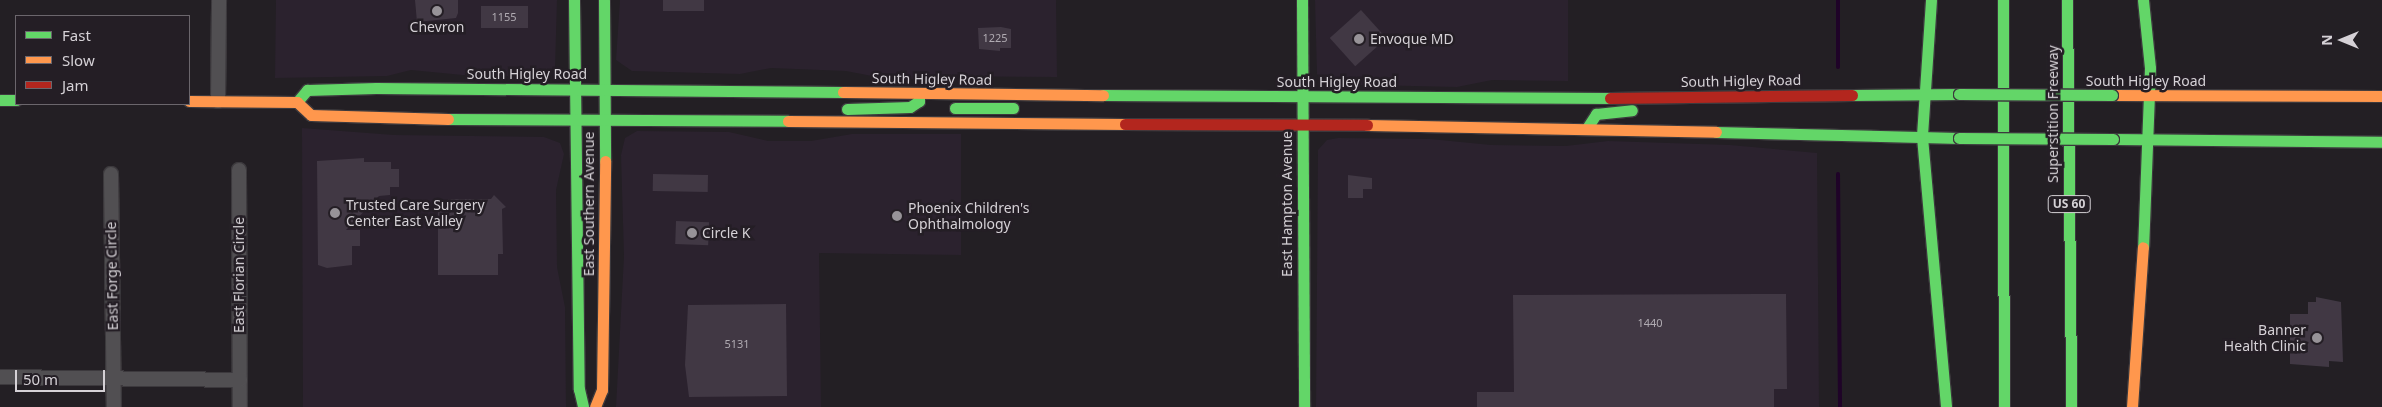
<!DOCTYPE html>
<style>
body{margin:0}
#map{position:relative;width:2382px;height:407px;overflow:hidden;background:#231f24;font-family:"Noto Sans",sans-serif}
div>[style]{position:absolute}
.built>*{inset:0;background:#2b222e}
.stream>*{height:4px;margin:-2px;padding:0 2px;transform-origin:2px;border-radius:2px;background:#1f0328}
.building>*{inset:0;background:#413844;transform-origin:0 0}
.roads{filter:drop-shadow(1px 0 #3c393d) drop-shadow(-1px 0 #3c393d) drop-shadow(0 1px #3c393d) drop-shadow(0 -1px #3c393d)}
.street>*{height:14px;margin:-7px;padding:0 7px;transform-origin:7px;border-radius:7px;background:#514f52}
.fast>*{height:11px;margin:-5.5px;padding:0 5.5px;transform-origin:5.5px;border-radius:5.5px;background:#63d668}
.slow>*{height:11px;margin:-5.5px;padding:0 5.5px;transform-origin:5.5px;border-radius:5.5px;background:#ff974d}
.jam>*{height:11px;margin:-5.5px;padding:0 5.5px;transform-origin:5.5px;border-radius:5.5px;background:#b3261e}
.bridges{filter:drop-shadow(1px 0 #3c393d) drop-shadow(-1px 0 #3c393d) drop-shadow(0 1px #3c393d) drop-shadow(0 -1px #3c393d)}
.fast-bridge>*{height:11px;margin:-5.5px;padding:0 5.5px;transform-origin:5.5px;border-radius:5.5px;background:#63d668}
.dots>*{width:14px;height:14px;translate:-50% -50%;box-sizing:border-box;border:2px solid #241e25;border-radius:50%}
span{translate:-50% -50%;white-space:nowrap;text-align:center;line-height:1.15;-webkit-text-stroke:5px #241e25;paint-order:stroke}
.number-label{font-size:11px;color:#b0abb2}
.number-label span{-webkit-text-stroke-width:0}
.shield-label span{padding:1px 4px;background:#241e25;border:1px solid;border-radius:4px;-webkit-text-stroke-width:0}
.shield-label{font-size:12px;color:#d5d1d6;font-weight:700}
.poi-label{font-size:14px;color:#d5d1d6}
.left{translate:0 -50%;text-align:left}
.right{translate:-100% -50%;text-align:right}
.street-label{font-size:14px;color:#d5d1d6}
.legend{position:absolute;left:15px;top:15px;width:175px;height:90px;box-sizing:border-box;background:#241e25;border:1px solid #6b666c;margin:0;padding:6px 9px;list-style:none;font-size:15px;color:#d5d1d6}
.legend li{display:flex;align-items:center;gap:10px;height:25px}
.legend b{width:25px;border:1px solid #6b666c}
.north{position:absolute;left:2317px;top:15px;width:50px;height:50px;-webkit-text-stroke:4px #241e25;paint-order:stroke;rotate:270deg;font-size:14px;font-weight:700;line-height:20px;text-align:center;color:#d5d1d6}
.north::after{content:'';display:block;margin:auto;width:18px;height:22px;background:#d5d1d6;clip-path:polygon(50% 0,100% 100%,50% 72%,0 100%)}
.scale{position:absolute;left:15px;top:370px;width:90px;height:22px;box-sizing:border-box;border:2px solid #d5d1d6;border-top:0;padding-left:6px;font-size:15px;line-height:18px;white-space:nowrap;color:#d5d1d6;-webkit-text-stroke:4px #241e25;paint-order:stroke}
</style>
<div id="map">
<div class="built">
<i style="clip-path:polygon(276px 0,557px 0,555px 69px,545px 76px,473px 76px,411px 70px,387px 76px,275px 78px)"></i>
<i style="clip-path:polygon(620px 0,1056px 0,1057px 77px,934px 76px,898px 81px,846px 71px,771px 68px,740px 74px,632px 71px,616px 60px)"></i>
<i style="clip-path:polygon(1315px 0,1568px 0,1568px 81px,1492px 80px,1457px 87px,1324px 84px,1317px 74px)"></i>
<i style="clip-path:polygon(302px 128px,394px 135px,544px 137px,560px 143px,564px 154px,556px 190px,557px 267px,565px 307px,566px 407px,303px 407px)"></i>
<i style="clip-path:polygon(637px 131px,729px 132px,768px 141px,811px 141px,852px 134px,961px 134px,961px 255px,819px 253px,821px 407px,616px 407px,624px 256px,621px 155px,625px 138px)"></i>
<i style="clip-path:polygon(1338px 138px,1430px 139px,1491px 145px,1566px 146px,1608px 141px,1730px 145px,1817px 153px,1819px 407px,1316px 407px,1318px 150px,1327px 140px)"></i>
</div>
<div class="stream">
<i style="left:1838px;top:0;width:67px;rotate:90deg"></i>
<i style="left:1838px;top:174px;width:233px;rotate:89.5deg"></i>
</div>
<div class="building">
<i style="clip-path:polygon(415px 0,458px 0,458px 13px,456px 18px,417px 22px)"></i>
<i style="left:663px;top:0;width:41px;height:11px"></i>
<i style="left:481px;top:6px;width:47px;height:22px"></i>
<i style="left:1361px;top:10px;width:38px;height:42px;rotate:48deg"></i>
<i style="clip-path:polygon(1001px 27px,1011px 29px,1011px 48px,1000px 48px,1000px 51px,979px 49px,978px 28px)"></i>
<i style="clip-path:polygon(364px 158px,364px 162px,391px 162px,391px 169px,399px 169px,399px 187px,390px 187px,390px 195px,379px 196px,346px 230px,360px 230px,360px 246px,352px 246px,352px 265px,327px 268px,318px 265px,317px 161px)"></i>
<i style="left:653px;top:174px;width:55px;height:17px;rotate:1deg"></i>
<i style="clip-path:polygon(1348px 175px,1372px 178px,1372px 189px,1363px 189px,1363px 198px,1348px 198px)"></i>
<i style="clip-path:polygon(494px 195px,506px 207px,502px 209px,503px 254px,498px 254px,498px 275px,438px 275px,438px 204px,448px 204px,448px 199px,491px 199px)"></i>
<i style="left:676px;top:221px;width:33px;height:23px;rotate:2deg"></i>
<i style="clip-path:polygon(1758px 294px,1786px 294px,1787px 389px,1774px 389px,1774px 407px,1477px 407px,1477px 392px,1514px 392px,1513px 295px)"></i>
<i style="clip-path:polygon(2316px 297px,2341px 302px,2343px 362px,2329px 361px,2329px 367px,2290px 364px,2290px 314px,2308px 314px,2308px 302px,2316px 302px)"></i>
<i style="clip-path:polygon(786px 304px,787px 396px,689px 397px,685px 365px,688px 305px)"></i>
</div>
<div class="roads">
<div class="street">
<i style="left:218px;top:101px;width:101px;rotate:-89.4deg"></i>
<i style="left:239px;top:170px;width:237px;rotate:89.8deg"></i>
<i style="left:111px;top:174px;width:233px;rotate:89.3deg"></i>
<i style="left:0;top:377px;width:240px;rotate:0.7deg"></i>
</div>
<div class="fast">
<i style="left:574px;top:0;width:389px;rotate:89.3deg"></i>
<i style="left:579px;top:389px;width:18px;rotate:77deg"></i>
<i style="left:604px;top:0;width:161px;rotate:89.6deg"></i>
<i style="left:1302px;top:0;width:407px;rotate:89.7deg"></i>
<i style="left:1931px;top:0;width:137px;rotate:93.8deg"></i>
<i style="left:1922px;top:137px;width:271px;rotate:84.9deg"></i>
<i style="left:2003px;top:0;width:407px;rotate:89.9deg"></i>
<i style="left:2067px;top:0;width:407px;rotate:89.4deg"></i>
<i style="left:2143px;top:0;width:68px;rotate:84.1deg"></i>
<i style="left:2150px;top:68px;width:179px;rotate:92.2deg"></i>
<i style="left:1103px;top:95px;width:507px;rotate:0.34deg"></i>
<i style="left:1852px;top:95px;width:107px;rotate:-0.5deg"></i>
<i style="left:0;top:100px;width:16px"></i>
<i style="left:297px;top:102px;width:16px;rotate:-50deg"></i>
<i style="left:307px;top:90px;width:69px;rotate:-1.7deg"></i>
<i style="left:376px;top:88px;width:467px;rotate:0.5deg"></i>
<i style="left:955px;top:108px;width:58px"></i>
<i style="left:847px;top:109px;width:63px;rotate:-1.8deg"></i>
<i style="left:910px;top:107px;width:11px;rotate:-34deg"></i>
<i style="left:919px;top:101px;width:7px;rotate:-90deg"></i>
<i style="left:448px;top:119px;width:340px;rotate:0.3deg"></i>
<i style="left:1587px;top:128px;width:17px;rotate:-57deg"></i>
<i style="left:1596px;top:114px;width:36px;rotate:-6deg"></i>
<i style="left:1716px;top:132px;width:243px;rotate:1.4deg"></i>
<i style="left:2113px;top:139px;width:269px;rotate:0.6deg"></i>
</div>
<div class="slow">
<i style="left:843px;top:92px;width:260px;rotate:0.7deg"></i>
<i style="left:2112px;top:95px;width:270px;rotate:0.2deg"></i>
<i style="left:189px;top:101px;width:108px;rotate:0.5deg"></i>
<i style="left:297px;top:102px;width:19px;rotate:43deg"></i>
<i style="left:311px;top:115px;width:137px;rotate:1.7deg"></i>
<i style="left:788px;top:121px;width:337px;rotate:0.5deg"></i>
<i style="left:1367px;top:125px;width:349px;rotate:1.1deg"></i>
<i style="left:595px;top:407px;width:18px;rotate:-68deg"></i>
<i style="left:602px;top:390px;width:229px;rotate:-89.2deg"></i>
<i style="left:2132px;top:407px;width:160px;rotate:-86.1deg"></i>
</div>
<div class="jam">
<i style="left:1610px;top:98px;width:242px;rotate:-0.7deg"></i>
<i style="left:1125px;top:124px;width:242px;rotate:0.2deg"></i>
</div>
</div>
<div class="bridges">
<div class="fast-bridge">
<i style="left:1959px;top:94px;width:153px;rotate:0.4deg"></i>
<i style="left:1959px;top:138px;width:154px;rotate:0.4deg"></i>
</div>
</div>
<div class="dots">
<i style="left:437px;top:11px;background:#979398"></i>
<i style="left:1359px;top:39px;background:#979398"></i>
<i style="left:335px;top:213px;background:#979398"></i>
<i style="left:897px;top:216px;background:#979398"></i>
<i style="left:692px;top:233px;background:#979398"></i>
<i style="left:2317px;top:338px;background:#979398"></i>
</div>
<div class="number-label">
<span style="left:504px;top:17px">1155</span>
<span style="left:995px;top:38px">1225</span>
<span style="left:1650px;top:323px">1440</span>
<span style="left:737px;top:344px">5131</span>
</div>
<div class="shield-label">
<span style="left:2069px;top:204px">US 60</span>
</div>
<div class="poi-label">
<span style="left:437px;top:27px">Chevron</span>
<span class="left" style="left:1370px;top:39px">Envoque MD</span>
<span class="left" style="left:346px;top:213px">Trusted Care Surgery<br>Center East Valley</span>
<span class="left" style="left:908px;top:216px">Phoenix Children's<br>Ophthalmology</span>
<span class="left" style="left:702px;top:233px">Circle K</span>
<span class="right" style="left:2306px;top:338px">Banner<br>Health Clinic</span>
</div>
<div class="street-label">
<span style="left:527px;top:74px">South Higley Road</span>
<span style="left:932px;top:79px;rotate:1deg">South Higley Road</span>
<span style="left:1741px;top:81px;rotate:-1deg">South Higley Road</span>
<span style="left:2146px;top:81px">South Higley Road</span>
<span style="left:1337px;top:82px">South Higley Road</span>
<span style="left:2053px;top:114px;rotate:-90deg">Superstition Freeway</span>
<span style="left:589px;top:204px;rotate:-90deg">East Southern Avenue</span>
<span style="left:1287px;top:204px;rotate:-90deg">East Hampton Avenue</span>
<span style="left:239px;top:275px;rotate:-90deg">East Florian Circle</span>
<span style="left:112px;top:276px;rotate:-91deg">East Forge Circle</span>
</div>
<ul class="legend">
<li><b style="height:6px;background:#63d668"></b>Fast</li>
<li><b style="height:6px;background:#ff974d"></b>Slow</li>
<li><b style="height:6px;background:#b3261e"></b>Jam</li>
</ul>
<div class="north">N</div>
<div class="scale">50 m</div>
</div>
